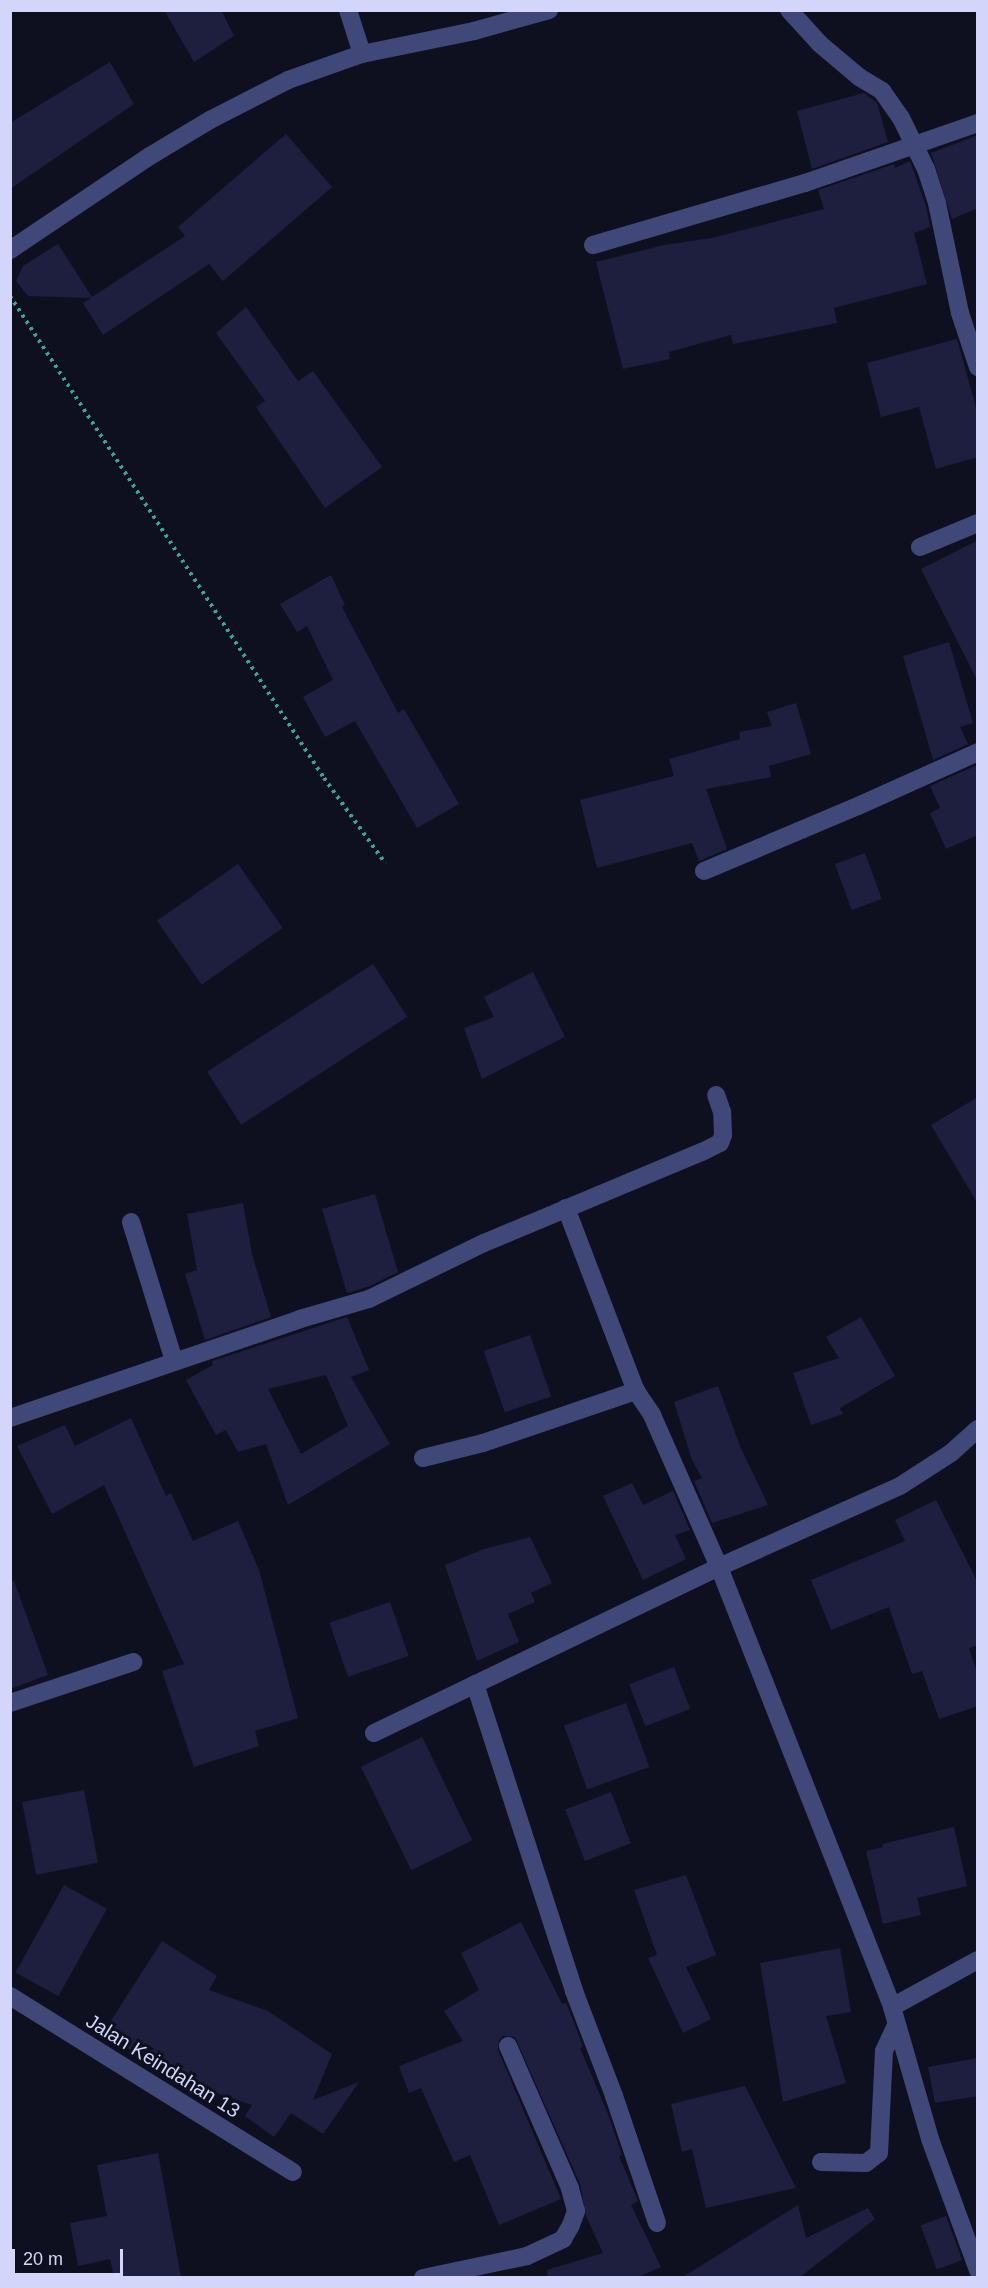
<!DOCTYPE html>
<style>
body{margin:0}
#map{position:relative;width:988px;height:2288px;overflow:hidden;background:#0f101f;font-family:Arial,sans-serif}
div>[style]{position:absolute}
.building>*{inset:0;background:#1e1e3e;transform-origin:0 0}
.path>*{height:4px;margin-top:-2px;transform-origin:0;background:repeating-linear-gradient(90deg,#3ca58b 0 3px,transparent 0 7.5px)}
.minor>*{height:18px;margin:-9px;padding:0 9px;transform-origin:9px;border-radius:9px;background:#404879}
span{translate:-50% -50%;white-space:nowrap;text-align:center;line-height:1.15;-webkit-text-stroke:6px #0f101f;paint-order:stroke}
.street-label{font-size:20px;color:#d3d6fa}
.frame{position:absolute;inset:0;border:12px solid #d3d6fa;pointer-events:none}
.scale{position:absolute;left:12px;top:2249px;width:111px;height:27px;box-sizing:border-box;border:3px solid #d3d6fa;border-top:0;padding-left:8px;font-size:18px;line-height:21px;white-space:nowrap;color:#d3d6fa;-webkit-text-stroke:4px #0f101f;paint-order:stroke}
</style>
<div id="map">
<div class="building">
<i style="clip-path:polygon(164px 10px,221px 10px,234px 36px,194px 62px)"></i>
<i style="clip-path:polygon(110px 62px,134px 104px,10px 189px,10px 123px)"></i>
<i style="clip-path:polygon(864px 93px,877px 103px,888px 142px,812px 169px,797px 111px)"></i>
<i style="clip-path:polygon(286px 134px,332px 187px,223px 281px,209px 264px,103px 335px,83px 303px,91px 298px,28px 296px,16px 281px,23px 266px,58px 244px,92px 297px,185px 236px,178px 227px)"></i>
<i style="clip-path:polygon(978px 135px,978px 208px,952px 219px,931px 153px)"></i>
<i style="clip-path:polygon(910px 161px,926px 206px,930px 227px,914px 233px,927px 284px,834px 308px,837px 323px,733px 344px,731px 335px,669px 352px,670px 359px,623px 369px,596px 262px,664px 245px,712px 238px,824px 209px,818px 190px,894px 164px,895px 168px)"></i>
<i style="clip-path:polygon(246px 307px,298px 381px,313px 371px,382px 467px,325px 508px,256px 407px,265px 401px,216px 333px)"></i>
<i style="clip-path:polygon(957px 339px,978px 415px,978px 457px,936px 469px,919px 407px,881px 417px,867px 363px)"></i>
<i style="clip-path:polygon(978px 540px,978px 682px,921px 569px)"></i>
<i style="clip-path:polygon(331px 575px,345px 605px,342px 607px,398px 713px,404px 709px,459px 804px,417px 828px,355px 721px,325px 737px,303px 697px,333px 680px,307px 626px,297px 632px,280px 604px)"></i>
<i style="clip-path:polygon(949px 642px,973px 723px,960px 727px,968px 744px,933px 760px,903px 656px)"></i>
<i style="clip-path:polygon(796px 703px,811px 754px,769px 766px,771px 777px,706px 789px,727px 849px,699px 861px,692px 843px,597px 868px,580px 800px,674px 776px,669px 759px,740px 739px,739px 732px,772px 726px,767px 712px)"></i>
<i style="clip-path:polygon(977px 765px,978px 835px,946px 849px,930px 813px,940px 808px,930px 786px)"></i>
<i style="left:865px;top:853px;width:49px;height:32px;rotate:70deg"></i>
<i style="left:238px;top:864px;width:78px;height:99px;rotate:55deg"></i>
<i style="left:373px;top:964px;width:63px;height:198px;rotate:57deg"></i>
<i style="clip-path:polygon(533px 972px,565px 1037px,482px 1079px,464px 1028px,494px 1017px,484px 997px)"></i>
<i style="clip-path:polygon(978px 1097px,978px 1204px,931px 1125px)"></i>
<i style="clip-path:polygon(375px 1194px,398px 1272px,370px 1286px,347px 1293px,322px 1209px)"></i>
<i style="clip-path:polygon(243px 1203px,252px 1254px,271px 1317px,205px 1340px,185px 1274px,197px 1270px,187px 1214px)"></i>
<i style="clip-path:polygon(evenodd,347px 1317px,369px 1370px,351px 1377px,390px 1444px,288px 1505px,266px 1444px,238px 1452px,226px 1430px,216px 1435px,186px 1380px,213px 1365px,212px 1361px,347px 1317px,326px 1375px,348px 1426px,301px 1454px,268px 1389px,326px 1375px)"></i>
<i style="clip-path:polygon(861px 1317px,895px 1376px,840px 1408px,843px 1414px,811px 1425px,793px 1373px,839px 1358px,826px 1337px)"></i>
<i style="left:530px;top:1335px;width:65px;height:49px;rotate:71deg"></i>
<i style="clip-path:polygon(718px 1386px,740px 1446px,768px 1505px,712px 1523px,694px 1481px,702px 1478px,692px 1460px,674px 1402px)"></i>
<i style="clip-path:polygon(131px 1418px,166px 1496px,171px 1493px,193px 1541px,238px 1521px,259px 1570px,298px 1718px,255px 1731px,259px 1746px,194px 1767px,162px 1671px,184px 1664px,104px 1485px,52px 1514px,17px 1446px,65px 1425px,75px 1446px)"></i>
<i style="clip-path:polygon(632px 1483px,643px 1505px,673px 1491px,690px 1530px,675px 1535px,686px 1559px,643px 1580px,603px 1496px)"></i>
<i style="clip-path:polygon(936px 1500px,978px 1583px,978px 1645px,969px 1648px,978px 1675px,978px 1706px,939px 1719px,922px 1671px,912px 1674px,889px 1607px,831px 1630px,811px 1580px,905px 1541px,895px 1520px)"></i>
<i style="clip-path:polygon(530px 1537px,552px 1583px,531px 1593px,535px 1602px,508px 1614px,519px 1642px,477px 1661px,445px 1565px,484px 1549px)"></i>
<i style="clip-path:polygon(14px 1581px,48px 1675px,10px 1689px,10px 1582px)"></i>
<i style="left:390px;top:1602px;width:57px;height:64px;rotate:71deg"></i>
<i style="left:674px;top:1667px;width:45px;height:48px;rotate:69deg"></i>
<i style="left:626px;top:1703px;width:68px;height:66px;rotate:70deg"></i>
<i style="left:422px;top:1737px;width:115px;height:68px;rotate:64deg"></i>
<i style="left:84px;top:1790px;width:74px;height:63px;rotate:79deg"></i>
<i style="left:611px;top:1792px;width:55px;height:49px;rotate:69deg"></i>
<i style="clip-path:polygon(954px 1827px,967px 1886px,917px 1898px,921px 1915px,883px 1924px,866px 1851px,883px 1847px,882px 1844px)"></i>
<i style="clip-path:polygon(686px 1875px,716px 1955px,686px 1967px,711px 2019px,683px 2033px,648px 1958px,657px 1955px,634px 1890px)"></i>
<i style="left:64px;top:1885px;width:49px;height:100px;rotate:29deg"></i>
<i style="clip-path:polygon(521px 1922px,562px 2004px,566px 2003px,570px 2012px,583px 2047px,580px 2048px,608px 2114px,622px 2155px,619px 2156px,638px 2201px,631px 2205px,661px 2267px,638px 2277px,548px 2277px,547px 2270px,603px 2253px,586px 2216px,580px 2184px,515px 2037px,503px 2036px,499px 2040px,498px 2050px,561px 2199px,499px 2225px,470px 2155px,454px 2162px,421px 2088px,409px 2093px,399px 2066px,463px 2041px,444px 2011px,479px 1990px,461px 1953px)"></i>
<i style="clip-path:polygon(162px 1941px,217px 1976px,209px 1990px,268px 2011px,332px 2054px,313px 2100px,359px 2082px,323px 2134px,291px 2113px,274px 2137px,245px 2116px,252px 2105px,180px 2081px,103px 2033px)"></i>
<i style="clip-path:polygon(840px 1948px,851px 2012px,826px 2016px,846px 2083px,783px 2102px,760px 1963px)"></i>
<i style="clip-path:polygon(978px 2058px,978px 2096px,935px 2103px,928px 2067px)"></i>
<i style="clip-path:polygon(745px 2086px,796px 2188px,706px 2208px,692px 2149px,682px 2152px,671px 2104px)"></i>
<i style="clip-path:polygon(158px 2153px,181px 2277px,114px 2277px,110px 2259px,78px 2266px,70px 2223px,107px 2216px,97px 2165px)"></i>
<i style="clip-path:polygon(798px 2205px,806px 2238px,868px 2208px,875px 2219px,800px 2277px,683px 2277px)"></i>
<i style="left:946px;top:2216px;width:47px;height:27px;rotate:70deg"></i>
</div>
<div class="path">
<i style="left:10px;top:296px;width:575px;rotate:56.92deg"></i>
<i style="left:324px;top:778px;width:105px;rotate:54.3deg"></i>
</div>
<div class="minor">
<i style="left:348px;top:10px;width:46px;rotate:72.3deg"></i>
<i style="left:789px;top:10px;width:46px;rotate:47.6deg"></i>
<i style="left:820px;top:44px;width:51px;rotate:40.2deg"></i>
<i style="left:859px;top:77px;width:27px;rotate:31deg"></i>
<i style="left:882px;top:91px;width:33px;rotate:55deg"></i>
<i style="left:901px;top:118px;width:57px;rotate:63.9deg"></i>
<i style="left:926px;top:169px;width:36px;rotate:72deg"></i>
<i style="left:937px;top:203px;width:112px;rotate:78.2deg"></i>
<i style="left:960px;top:313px;width:57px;rotate:71.6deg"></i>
<i style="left:593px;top:245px;width:221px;rotate:-16.3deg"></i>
<i style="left:805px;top:183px;width:183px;rotate:-19.1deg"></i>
<i style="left:10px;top:250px;width:169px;rotate:-33.9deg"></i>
<i style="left:150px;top:156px;width:70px;rotate:-31deg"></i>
<i style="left:210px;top:120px;width:88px;rotate:-27.1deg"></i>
<i style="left:288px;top:80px;width:78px;rotate:-19.4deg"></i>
<i style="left:362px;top:54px;width:114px;rotate:-11.6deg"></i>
<i style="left:474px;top:31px;width:78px;rotate:-15.6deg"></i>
<i style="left:920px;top:547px;width:63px;rotate:-22.5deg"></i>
<i style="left:704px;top:871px;width:167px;rotate:-22.9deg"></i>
<i style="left:858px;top:806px;width:132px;rotate:-24.2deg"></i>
<i style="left:566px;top:1208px;width:196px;rotate:69.1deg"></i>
<i style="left:636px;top:1391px;width:29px;rotate:56deg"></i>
<i style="left:652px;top:1415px;width:166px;rotate:66.2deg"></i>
<i style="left:719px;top:1567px;width:473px;rotate:68.5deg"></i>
<i style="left:892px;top:2007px;width:137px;rotate:73.9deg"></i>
<i style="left:930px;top:2139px;width:140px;rotate:69.9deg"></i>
<i style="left:131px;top:1222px;width:145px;rotate:72.8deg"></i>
<i style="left:10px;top:1418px;width:306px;rotate:-18.8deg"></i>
<i style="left:300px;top:1319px;width:72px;rotate:-16.2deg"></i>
<i style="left:369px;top:1299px;width:128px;rotate:-26deg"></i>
<i style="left:484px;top:1243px;width:236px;rotate:-22.7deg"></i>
<i style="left:702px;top:1152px;width:20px;rotate:-27deg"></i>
<i style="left:720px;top:1143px;width:9px;rotate:-69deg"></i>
<i style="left:723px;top:1135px;width:23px;rotate:-92deg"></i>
<i style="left:722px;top:1112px;width:18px;rotate:-109deg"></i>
<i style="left:423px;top:1458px;width:62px;rotate:-14deg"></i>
<i style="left:483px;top:1443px;width:162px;rotate:-18.8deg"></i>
<i style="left:475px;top:1684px;width:323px;rotate:72.1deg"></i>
<i style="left:574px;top:1991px;width:112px;rotate:69.1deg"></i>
<i style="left:614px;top:2096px;width:134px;rotate:71.3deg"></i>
<i style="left:10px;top:1703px;width:130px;rotate:-18.4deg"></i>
<i style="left:374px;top:1733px;width:383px;rotate:-25.7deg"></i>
<i style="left:719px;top:1567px;width:198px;rotate:-24.1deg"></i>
<i style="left:900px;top:1486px;width:61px;rotate:-32.9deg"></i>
<i style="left:951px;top:1453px;width:36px;rotate:-42deg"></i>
<i style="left:10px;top:1996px;width:333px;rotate:31.9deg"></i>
<i style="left:892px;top:2007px;width:98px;rotate:-28.7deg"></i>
<i style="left:821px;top:2162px;width:45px;rotate:1.3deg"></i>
<i style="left:866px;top:2163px;width:16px;rotate:-38deg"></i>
<i style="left:879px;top:2153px;width:102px;rotate:-87.2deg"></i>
<i style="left:884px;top:2051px;width:29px;rotate:-65deg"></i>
<i style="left:423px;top:2278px;width:106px;rotate:-11.9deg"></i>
<i style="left:527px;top:2256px;width:40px;rotate:-25deg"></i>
<i style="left:563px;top:2239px;width:16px;rotate:-60deg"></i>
<i style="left:571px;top:2225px;width:15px;rotate:-70deg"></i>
<i style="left:576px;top:2211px;width:24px;rotate:-105deg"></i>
<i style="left:570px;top:2188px;width:155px;rotate:-113.6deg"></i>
</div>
<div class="street-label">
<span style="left:163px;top:2066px;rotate:32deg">Jalan Keindahan 13</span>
</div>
<div class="frame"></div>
<div class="scale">20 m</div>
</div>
